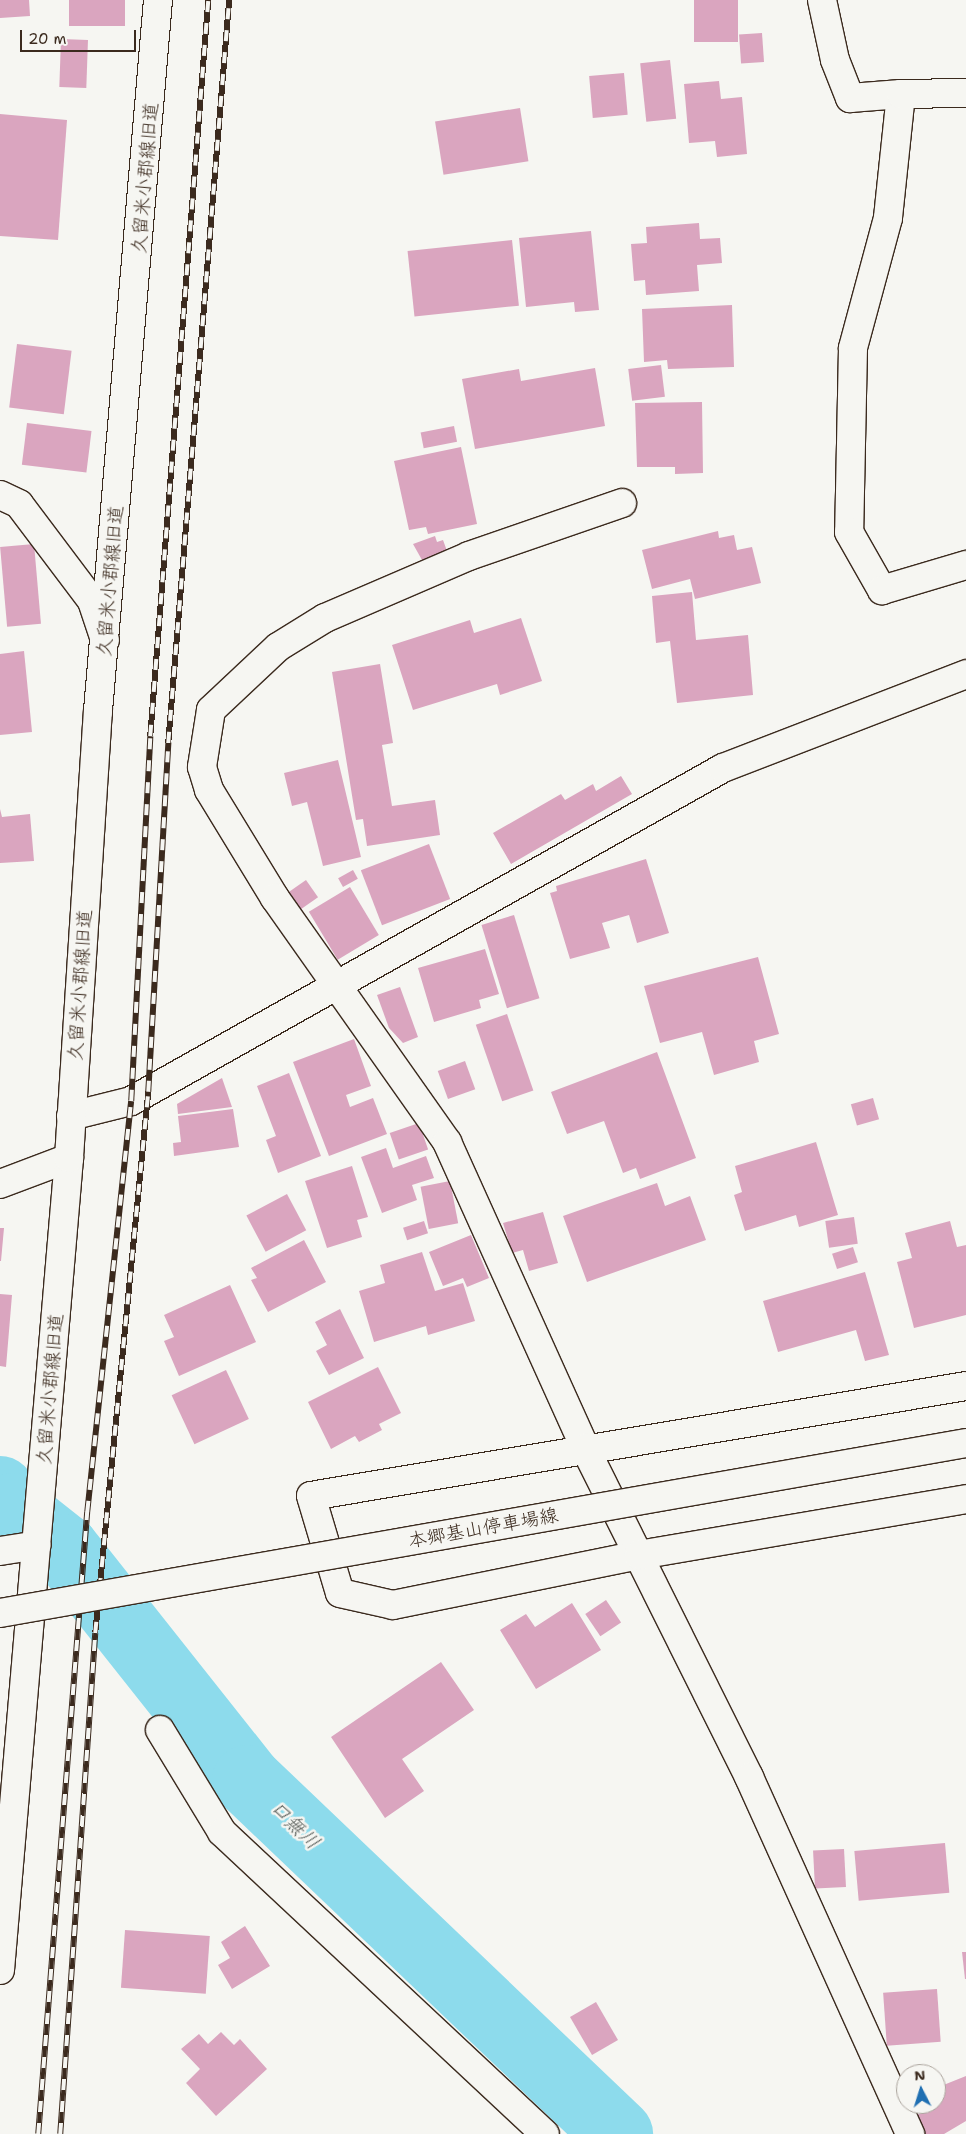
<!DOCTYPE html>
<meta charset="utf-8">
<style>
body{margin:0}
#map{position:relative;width:966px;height:2134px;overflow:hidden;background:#f6f6f2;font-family:"Shantell Sans","Klee One",sans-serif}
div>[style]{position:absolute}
.river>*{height:70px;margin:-35px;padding:0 35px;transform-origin:35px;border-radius:35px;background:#8ddbec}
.building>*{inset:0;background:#daa5bf;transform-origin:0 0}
.roads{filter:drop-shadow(1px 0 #3b2a1e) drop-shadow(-1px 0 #3b2a1e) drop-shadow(0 1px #3b2a1e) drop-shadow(0 -1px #3b2a1e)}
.street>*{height:28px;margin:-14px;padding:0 14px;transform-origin:14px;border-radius:14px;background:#f6f6f2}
.secondary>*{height:28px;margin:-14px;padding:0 14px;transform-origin:14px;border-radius:14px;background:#f6f6f2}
.rail>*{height:5.5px;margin-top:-2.75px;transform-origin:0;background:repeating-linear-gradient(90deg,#f6f6f2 0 11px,#3b2a1e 0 22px);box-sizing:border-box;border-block:1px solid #3b2a1e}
.bridges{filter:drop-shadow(1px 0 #3b2a1e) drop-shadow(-1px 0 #3b2a1e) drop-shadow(0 1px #3b2a1e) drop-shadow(0 -1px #3b2a1e)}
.secondary-bridge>*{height:28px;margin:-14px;padding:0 14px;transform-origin:14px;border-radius:14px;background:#f6f6f2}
span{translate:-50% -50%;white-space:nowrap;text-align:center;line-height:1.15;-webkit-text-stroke:5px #f6f6f2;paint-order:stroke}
.street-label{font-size:19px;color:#3b2a1e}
.water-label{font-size:20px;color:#505652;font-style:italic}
.north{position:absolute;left:896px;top:2064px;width:50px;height:50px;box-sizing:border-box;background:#f6f6f2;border:1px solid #aba49d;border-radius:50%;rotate:355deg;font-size:14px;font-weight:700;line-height:20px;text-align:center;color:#3b2a1e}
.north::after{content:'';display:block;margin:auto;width:18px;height:22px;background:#1f6fb2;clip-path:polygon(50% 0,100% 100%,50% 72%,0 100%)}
.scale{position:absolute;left:20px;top:30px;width:116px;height:22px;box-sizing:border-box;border:2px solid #3b2a1e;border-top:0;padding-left:6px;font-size:15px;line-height:18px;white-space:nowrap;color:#3b2a1e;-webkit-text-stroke:4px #f6f6f2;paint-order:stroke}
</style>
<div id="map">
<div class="river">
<i style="left:0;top:1491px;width:21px;rotate:55deg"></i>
<i style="left:12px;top:1508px;width:66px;rotate:38.3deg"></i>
<i style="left:64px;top:1549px;width:295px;rotate:51.6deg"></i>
<i style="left:247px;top:1780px;width:513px;rotate:43.66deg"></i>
</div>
<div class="building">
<i style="clip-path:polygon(0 0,29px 0,30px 16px,0 18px)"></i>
<i style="left:69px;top:0;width:56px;height:26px"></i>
<i style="left:694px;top:0;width:44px;height:42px"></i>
<i style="left:762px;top:33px;width:29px;height:23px;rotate:86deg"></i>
<i style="left:61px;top:39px;width:27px;height:48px;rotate:2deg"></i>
<i style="left:670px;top:60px;width:59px;height:30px;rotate:84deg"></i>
<i style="left:624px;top:73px;width:42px;height:35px;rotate:85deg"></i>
<i style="clip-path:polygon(719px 81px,721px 99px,742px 97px,747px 154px,717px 157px,715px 141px,689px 143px,684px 84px)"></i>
<i style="left:520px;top:108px;width:54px;height:86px;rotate:81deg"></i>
<i style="clip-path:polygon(0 114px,67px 120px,58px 240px,0 236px)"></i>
<i style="clip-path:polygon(699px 223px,700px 239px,720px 238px,722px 263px,697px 265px,699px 291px,646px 295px,645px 280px,634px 281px,631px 244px,647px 243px,646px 227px)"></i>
<i style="clip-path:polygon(591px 231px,599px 310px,575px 312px,574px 302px,526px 307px,519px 238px)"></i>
<i style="left:512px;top:240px;width:66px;height:105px;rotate:84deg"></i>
<i style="clip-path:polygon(732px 305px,734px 367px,668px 369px,667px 360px,644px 362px,642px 309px)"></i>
<i style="left:17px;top:344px;width:55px;height:64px;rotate:7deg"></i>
<i style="left:661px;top:365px;width:32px;height:33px;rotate:83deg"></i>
<i style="clip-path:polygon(595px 368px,605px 426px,475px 449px,462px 379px,519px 369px,521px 381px)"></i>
<i style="clip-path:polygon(702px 402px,703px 473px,675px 474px,675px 467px,637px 467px,635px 403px)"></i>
<i style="left:27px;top:423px;width:65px;height:42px;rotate:7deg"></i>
<i style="left:454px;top:426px;width:16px;height:34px;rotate:79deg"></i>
<i style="clip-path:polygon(461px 447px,477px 524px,428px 534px,426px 527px,409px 530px,394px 461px)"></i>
<i style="clip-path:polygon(718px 531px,719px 538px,734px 535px,737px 550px,752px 547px,761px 583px,695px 599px,690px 579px,652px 589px,642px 550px)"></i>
<i style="clip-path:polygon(435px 536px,437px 542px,443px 540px,447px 551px,422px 560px,413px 544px)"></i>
<i style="left:34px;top:544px;width:80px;height:34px;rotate:85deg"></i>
<i style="clip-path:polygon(692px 592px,696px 640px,748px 635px,753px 695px,677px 703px,670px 641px,656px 643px,652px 596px)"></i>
<i style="clip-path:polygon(521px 618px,542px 681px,500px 695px,497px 684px,413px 710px,392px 645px,470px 620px,474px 633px)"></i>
<i style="clip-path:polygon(24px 651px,32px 732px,0 735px,0 654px)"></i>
<i style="clip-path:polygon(380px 664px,393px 743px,382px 745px,392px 806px,435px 800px,440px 835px,367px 846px,363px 819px,356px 820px,332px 672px)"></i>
<i style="clip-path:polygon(338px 760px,361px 857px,323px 866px,307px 802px,292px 806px,284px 773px)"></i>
<i style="clip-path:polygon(621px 776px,632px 794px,511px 864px,493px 833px,561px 794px,565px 800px,593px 784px,596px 791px)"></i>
<i style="clip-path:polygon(0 809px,2px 817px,30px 814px,34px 861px,0 863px)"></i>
<i style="left:429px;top:844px;width:59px;height:73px;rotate:69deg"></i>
<i style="clip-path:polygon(646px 859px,669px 933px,637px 943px,629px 915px,602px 923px,610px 948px,570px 959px,550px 893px,557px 891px,556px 886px)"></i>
<i style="left:353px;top:870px;width:10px;height:17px;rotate:61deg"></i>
<i style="left:306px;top:880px;width:21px;height:21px;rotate:55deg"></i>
<i style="left:350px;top:887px;width:56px;height:48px;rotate:59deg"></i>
<i style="left:514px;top:915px;width:87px;height:34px;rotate:73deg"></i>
<i style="clip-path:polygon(485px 949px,499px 994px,479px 1000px,481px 1008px,434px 1022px,418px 968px)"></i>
<i style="clip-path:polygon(758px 957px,779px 1034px,754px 1041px,759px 1062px,714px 1075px,702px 1032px,660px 1043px,644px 986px)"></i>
<i style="clip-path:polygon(400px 987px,418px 1037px,403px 1043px,389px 1028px,377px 995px)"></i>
<i style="left:507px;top:1014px;width:81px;height:33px;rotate:71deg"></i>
<i style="clip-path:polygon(354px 1039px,371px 1086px,346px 1095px,350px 1107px,373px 1098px,387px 1134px,329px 1156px,293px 1062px)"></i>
<i style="clip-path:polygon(657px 1052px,696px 1158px,640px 1179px,636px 1168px,623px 1173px,604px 1121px,567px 1134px,551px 1092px)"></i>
<i style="left:465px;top:1061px;width:30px;height:29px;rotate:70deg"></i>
<i style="clip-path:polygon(289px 1073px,321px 1156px,278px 1173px,266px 1140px,276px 1136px,257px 1086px)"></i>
<i style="clip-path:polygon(222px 1078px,232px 1107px,178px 1114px,177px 1104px)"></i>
<i style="left:873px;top:1098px;width:22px;height:23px;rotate:74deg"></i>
<i style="clip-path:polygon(233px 1109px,239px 1147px,174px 1156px,173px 1143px,181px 1142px,178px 1116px)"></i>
<i style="left:419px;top:1123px;width:28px;height:31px;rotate:71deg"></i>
<i style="clip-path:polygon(816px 1142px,838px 1215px,799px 1227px,796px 1215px,745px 1231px,734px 1195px,742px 1192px,735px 1166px)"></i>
<i style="clip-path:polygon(386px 1148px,393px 1168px,426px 1156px,434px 1178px,412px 1185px,417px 1200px,382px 1213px,361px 1157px)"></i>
<i style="clip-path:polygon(352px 1166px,368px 1217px,357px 1220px,362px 1237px,327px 1248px,305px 1181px)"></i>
<i style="left:450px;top:1181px;width:43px;height:30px;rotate:79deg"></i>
<i style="clip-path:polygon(657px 1183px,665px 1206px,690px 1196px,706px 1240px,587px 1282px,563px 1216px)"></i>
<i style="left:287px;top:1194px;width:41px;height:46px;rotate:62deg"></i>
<i style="clip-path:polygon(543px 1212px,558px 1263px,529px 1271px,523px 1250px,512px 1253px,503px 1223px)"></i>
<i style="left:854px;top:1217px;width:27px;height:29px;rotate:82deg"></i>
<i style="left:424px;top:1221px;width:13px;height:22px;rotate:72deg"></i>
<i style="clip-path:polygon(950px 1221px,957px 1247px,966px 1245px,966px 1315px,914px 1328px,897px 1262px,912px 1258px,905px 1233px)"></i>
<i style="clip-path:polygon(0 1228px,4px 1228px,1px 1261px,0 1261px)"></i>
<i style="clip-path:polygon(471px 1235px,489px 1278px,467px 1287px,463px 1278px,443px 1286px,429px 1252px)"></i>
<i style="clip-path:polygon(304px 1240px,326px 1282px,268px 1312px,251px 1280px,257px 1278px,251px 1268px)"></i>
<i style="left:853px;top:1247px;width:16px;height:22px;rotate:72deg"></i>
<i style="clip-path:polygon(422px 1252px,435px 1291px,463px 1283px,475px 1321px,428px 1335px,426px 1326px,374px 1342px,359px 1291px,385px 1283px,380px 1265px)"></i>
<i style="clip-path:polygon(865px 1272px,889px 1355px,865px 1361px,856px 1330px,778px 1352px,763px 1301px)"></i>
<i style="clip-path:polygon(230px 1285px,256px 1342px,179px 1376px,164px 1341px,174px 1337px,164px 1315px)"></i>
<i style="clip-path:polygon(0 1294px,12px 1295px,6px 1367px,0 1366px)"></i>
<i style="clip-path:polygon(340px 1309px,364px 1358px,329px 1375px,316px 1351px,327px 1345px,315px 1322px)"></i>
<i style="clip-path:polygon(378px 1367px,401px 1413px,379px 1424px,382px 1430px,359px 1442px,355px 1436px,331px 1449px,308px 1402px)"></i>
<i style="left:226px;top:1370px;width:54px;height:60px;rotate:65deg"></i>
<i style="left:606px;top:1600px;width:27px;height:25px;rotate:56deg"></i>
<i style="clip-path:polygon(572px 1603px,601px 1650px,536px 1689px,500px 1630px,526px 1614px,535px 1627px)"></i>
<i style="clip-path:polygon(441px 1662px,474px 1710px,402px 1759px,424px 1791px,385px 1818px,331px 1737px)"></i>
<i style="left:945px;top:1843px;width:50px;height:91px;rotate:85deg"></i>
<i style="left:844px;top:1849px;width:38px;height:31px;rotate:87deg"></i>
<i style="clip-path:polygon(245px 1926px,270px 1966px,232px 1989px,218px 1965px,230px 1958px,221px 1942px)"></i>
<i style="left:125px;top:1930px;width:85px;height:58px;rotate:4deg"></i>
<i style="clip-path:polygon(962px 1952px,966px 1952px,966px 1979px,965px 1979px)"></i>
<i style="left:937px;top:1989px;width:53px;height:54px;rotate:86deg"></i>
<i style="left:596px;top:2002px;width:44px;height:30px;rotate:60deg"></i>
<i style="clip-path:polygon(221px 2032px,234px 2045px,240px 2039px,267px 2069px,216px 2116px,186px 2083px,200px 2069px,181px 2049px,199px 2034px,208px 2044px)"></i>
<i style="clip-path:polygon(966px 2076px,966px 2121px,944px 2134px,922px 2134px,914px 2116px,928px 2110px,925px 2104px,936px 2104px,936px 2088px)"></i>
</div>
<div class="roads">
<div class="street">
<i style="left:822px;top:0;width:61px;rotate:77.8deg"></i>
<i style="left:835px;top:60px;width:41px;rotate:68.5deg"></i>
<i style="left:850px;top:98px;width:51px;rotate:-4.5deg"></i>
<i style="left:901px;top:94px;width:125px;rotate:96deg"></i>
<i style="left:888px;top:218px;width:135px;rotate:105.1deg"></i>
<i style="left:853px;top:348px;width:184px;rotate:91.2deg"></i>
<i style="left:849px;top:532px;width:67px;rotate:60.4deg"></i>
<i style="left:882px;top:590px;width:88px;rotate:-16.6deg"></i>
<i style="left:901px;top:94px;width:65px;rotate:-0.9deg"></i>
<i style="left:0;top:495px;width:21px;rotate:25deg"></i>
<i style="left:19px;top:504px;width:121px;rotate:53deg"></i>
<i style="left:92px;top:601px;width:41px;rotate:71.6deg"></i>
<i style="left:622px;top:503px;width:162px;rotate:160.9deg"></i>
<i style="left:469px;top:556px;width:157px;rotate:156.7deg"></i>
<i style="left:325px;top:618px;width:55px;rotate:148.3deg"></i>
<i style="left:278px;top:647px;width:92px;rotate:136.8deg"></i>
<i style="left:211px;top:710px;width:58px;rotate:99deg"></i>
<i style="left:202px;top:767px;width:24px;rotate:73deg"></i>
<i style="left:209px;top:790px;width:127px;rotate:58.6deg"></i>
<i style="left:275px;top:898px;width:299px;rotate:54.8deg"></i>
<i style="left:447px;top:1142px;width:336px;rotate:65.7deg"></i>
<i style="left:585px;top:1448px;width:368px;rotate:63.5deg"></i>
<i style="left:749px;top:1777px;width:392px;rotate:65.7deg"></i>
<i style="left:71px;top:1116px;width:62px;rotate:-14deg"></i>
<i style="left:131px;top:1101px;width:679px;rotate:-29.36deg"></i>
<i style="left:723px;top:768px;width:261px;rotate:-21.1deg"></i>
<i style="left:0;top:1184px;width:74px;rotate:-20.6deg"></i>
<i style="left:966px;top:1386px;width:664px;rotate:170.47deg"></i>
<i style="left:311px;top:1496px;width:101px;rotate:73.4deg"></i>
<i style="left:340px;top:1593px;width:54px;rotate:12.8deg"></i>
<i style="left:393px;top:1605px;width:251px;rotate:-11.5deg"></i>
<i style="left:639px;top:1555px;width:332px;rotate:-9.7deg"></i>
<i style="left:160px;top:1730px;width:119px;rotate:58.7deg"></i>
<i style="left:222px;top:1832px;width:442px;rotate:43.1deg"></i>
</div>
<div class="secondary">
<i style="left:0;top:1551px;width:37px;rotate:-9deg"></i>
<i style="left:0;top:1970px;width:815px;rotate:-85.14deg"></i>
<i style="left:69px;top:1158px;width:448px;rotate:-86.3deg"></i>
<i style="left:98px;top:711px;width:714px;rotate:-85.18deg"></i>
</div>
</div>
<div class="rail">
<i style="left:38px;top:2134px;width:624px;rotate:-85.5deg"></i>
<i style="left:87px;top:1512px;width:413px;rotate:-83.9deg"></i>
<i style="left:131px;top:1101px;width:365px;rotate:-87deg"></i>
<i style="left:150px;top:736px;width:738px;rotate:-85.49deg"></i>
<i style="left:60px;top:2134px;width:502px;rotate:-86deg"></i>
<i style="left:95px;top:1633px;width:544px;rotate:-84.4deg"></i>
<i style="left:148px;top:1092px;width:350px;rotate:-86.7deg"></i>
<i style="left:168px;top:743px;width:745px;rotate:-85.31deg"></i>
</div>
<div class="bridges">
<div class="secondary-bridge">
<i style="left:0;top:1613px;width:981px;rotate:-9.98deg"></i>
</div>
</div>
<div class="street-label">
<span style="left:145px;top:178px;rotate:-85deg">久留米小郡線旧道</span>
<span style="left:110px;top:581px;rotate:-85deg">久留米小郡線旧道</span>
<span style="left:80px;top:985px;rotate:-86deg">久留米小郡線旧道</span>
<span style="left:50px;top:1389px;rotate:-85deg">久留米小郡線旧道</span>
<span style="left:483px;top:1528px;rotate:-10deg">本郷基山停車場線</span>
</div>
<div class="water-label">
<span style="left:295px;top:1825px;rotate:44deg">口無川</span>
</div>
<div class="north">N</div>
<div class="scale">20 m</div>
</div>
